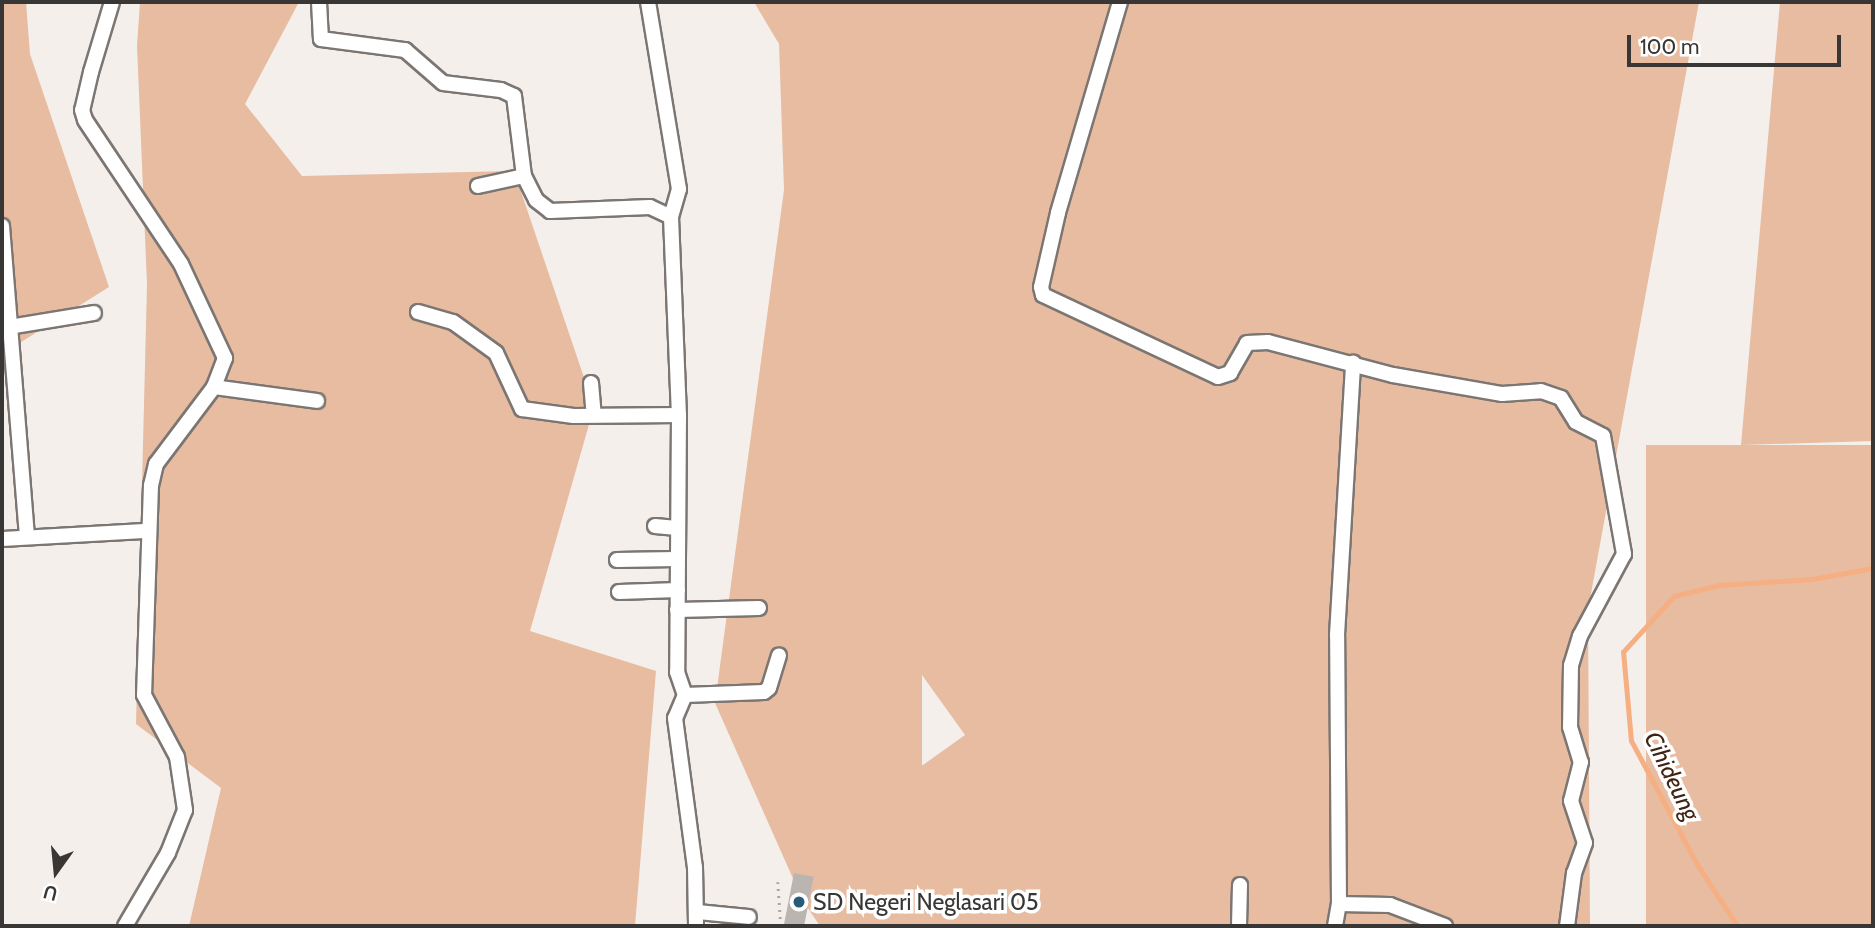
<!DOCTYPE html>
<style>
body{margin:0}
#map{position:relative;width:1875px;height:928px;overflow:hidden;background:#f5efec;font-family:Cabin,sans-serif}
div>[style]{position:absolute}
.green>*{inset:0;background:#e7bca1;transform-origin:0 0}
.stream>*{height:4.5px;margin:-2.25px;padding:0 2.25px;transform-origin:2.25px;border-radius:2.25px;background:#f6af83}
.building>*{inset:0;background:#bbb5b2;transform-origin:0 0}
.path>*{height:2.5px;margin-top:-1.25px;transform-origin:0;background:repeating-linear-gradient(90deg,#aba7a5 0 2px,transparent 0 7px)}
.roads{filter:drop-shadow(2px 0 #7c7673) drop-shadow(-2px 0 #7c7673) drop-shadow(0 2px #7c7673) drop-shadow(0 -2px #7c7673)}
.minor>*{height:14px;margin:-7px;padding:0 7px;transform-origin:7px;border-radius:7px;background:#fff}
.dots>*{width:19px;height:19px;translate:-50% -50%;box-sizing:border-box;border:4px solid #fff;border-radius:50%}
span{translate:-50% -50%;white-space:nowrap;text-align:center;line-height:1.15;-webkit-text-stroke:7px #fff;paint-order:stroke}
.poi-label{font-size:23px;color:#393736}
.left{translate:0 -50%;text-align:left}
.water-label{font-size:24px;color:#402411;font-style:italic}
.frame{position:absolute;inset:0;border:4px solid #393736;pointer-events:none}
.north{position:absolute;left:21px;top:837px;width:70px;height:70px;-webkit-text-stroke:5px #fff;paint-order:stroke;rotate:195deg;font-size:19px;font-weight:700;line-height:28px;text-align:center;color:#393736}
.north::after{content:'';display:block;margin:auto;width:24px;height:32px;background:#393736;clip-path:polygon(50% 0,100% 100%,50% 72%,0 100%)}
.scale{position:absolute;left:1627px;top:35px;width:214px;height:32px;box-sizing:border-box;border:4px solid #393736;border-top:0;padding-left:9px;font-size:21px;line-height:24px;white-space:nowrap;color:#393736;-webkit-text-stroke:5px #fff;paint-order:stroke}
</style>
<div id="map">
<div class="green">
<i style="clip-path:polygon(2px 2px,26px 2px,30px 54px,109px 287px,2px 354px)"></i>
<i style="clip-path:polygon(140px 2px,299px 2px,245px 104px,302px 176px,514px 171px,594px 407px,530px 631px,656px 671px,635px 926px,189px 926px,221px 788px,136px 724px,147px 284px,137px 46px)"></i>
<i style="clip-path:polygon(evenodd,754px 2px,1699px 2px,1588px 610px,1590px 926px,820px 926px,803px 901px,715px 703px,784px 190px,779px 44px,754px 2px,922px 675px,965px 735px,923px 765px,922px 765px,922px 675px)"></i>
<i style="clip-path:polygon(1780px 2px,1873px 2px,1873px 441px,1741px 445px)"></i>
<i style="left:1873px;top:445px;width:481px;height:227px;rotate:90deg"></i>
</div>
<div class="stream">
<i style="left:1737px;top:926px;width:75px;rotate:-123.1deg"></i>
<i style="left:1696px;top:863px;width:138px;rotate:-118deg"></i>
<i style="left:1631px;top:741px;width:89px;rotate:-95.1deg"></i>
<i style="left:1623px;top:652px;width:76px;rotate:-47.7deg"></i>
<i style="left:1674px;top:596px;width:46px;rotate:-13.7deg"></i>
<i style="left:1719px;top:585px;width:93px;rotate:-3.7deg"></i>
<i style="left:1812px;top:579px;width:62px;rotate:-10.2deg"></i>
</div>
<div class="building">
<i style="left:794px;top:873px;width:20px;height:54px;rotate:11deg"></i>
</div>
<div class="path">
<i style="left:778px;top:882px;width:44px;rotate:86.1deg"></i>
</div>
<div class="roads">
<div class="minor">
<i style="left:112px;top:2px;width:73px;rotate:106.7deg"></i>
<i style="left:91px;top:72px;width:39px;rotate:103deg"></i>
<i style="left:82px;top:110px;width:10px;rotate:73deg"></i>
<i style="left:85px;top:120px;width:173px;rotate:56.3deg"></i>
<i style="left:181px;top:264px;width:104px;rotate:64.9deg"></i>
<i style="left:225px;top:358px;width:31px;rotate:111deg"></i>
<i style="left:214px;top:387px;width:96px;rotate:127deg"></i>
<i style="left:156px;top:464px;width:22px;rotate:103deg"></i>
<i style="left:151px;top:485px;width:210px;rotate:91.9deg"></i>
<i style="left:144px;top:695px;width:70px;rotate:62deg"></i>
<i style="left:177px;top:757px;width:54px;rotate:81.4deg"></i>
<i style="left:185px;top:810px;width:46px;rotate:111.6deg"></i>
<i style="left:168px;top:853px;width:85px;rotate:120.5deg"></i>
<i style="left:319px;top:2px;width:37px;rotate:87deg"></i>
<i style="left:321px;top:39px;width:85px;rotate:7.5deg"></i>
<i style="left:405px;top:50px;width:50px;rotate:41deg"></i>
<i style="left:443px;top:83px;width:58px;rotate:6.9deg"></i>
<i style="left:501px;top:90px;width:14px;rotate:25deg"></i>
<i style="left:514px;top:96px;width:81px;rotate:82.9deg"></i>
<i style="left:524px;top:176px;width:27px;rotate:63deg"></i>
<i style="left:536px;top:200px;width:18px;rotate:38deg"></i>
<i style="left:550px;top:211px;width:100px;rotate:-2.3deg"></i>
<i style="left:650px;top:207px;width:23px;rotate:25deg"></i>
<i style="left:671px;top:217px;width:198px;rotate:87.7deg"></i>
<i style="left:679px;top:415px;width:257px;rotate:90.4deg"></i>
<i style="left:677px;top:672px;width:24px;rotate:71deg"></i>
<i style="left:685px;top:695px;width:25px;rotate:113deg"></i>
<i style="left:675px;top:718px;width:150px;rotate:82.4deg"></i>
<i style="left:695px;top:867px;width:59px;rotate:89deg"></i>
<i style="left:648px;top:2px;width:190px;rotate:80.6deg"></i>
<i style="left:679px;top:189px;width:29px;rotate:106deg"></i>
<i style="left:1120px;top:2px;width:220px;rotate:106.4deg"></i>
<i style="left:1058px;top:213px;width:76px;rotate:102.9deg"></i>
<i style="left:1041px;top:287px;width:8px;rotate:76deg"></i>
<i style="left:1043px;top:295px;width:193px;rotate:25.1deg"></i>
<i style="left:1218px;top:377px;width:13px;rotate:-18deg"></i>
<i style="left:1230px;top:373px;width:34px;rotate:-60deg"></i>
<i style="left:1247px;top:343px;width:21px;rotate:-3deg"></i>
<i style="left:1268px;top:342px;width:129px;rotate:14.8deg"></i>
<i style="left:1393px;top:375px;width:111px;rotate:9.9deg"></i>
<i style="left:1502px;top:394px;width:39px;rotate:-4deg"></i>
<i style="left:1541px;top:391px;width:21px;rotate:19deg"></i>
<i style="left:1561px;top:398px;width:28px;rotate:58deg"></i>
<i style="left:1576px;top:422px;width:30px;rotate:27deg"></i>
<i style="left:1603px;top:436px;width:120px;rotate:79.9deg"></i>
<i style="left:1624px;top:554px;width:93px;rotate:118.2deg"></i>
<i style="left:1580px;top:636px;width:30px;rotate:107deg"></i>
<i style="left:1571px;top:665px;width:62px;rotate:90.9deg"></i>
<i style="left:1570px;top:727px;width:37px;rotate:73deg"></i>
<i style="left:1581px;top:762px;width:40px;rotate:104.4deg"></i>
<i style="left:1571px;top:801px;width:44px;rotate:71.6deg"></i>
<i style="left:1585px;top:843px;width:32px;rotate:110deg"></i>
<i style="left:1574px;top:873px;width:53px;rotate:97.5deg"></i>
<i style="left:478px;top:186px;width:47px;rotate:-12.3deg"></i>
<i style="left:2px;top:226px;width:310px;rotate:85.4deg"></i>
<i style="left:418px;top:312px;width:36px;rotate:16deg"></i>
<i style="left:453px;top:322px;width:53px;rotate:35.8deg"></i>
<i style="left:496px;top:353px;width:62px;rotate:65.1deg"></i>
<i style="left:522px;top:409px;width:52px;rotate:7.7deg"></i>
<i style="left:574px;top:416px;width:105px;rotate:-0.5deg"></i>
<i style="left:9px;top:327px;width:86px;rotate:-9.4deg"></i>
<i style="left:591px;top:383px;width:32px;rotate:85deg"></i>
<i style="left:214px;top:387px;width:104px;rotate:7.7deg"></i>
<i style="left:655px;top:526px;width:22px;rotate:5deg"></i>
<i style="left:2px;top:539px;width:144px;rotate:-3.2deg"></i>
<i style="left:617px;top:560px;width:59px;rotate:-1deg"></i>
<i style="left:619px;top:592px;width:59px;rotate:-1.9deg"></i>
<i style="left:677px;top:610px;width:82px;rotate:-1.4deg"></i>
<i style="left:685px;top:695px;width:79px;rotate:-2.2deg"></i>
<i style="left:764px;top:692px;width:6px;rotate:-39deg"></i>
<i style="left:769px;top:688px;width:34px;rotate:-73deg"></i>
<i style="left:1339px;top:904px;width:51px;rotate:1.1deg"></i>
<i style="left:1390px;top:905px;width:59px;rotate:20.9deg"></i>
<i style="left:697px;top:912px;width:52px;rotate:5.5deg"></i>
<i style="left:1239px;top:926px;width:41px;rotate:-88.6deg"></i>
<i style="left:1335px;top:926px;width:22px;rotate:-80deg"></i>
<i style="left:1339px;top:904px;width:269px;rotate:-90.4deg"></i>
<i style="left:1337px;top:635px;width:273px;rotate:-86.6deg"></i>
</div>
</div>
<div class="dots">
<i style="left:799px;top:902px;background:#265c77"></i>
</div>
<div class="poi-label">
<span class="left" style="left:813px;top:902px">SD Negeri Neglasari 05</span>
</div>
<div class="water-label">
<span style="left:1672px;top:776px;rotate:64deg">Cihideung</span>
</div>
<div class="frame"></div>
<div class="north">U</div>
<div class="scale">100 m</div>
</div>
